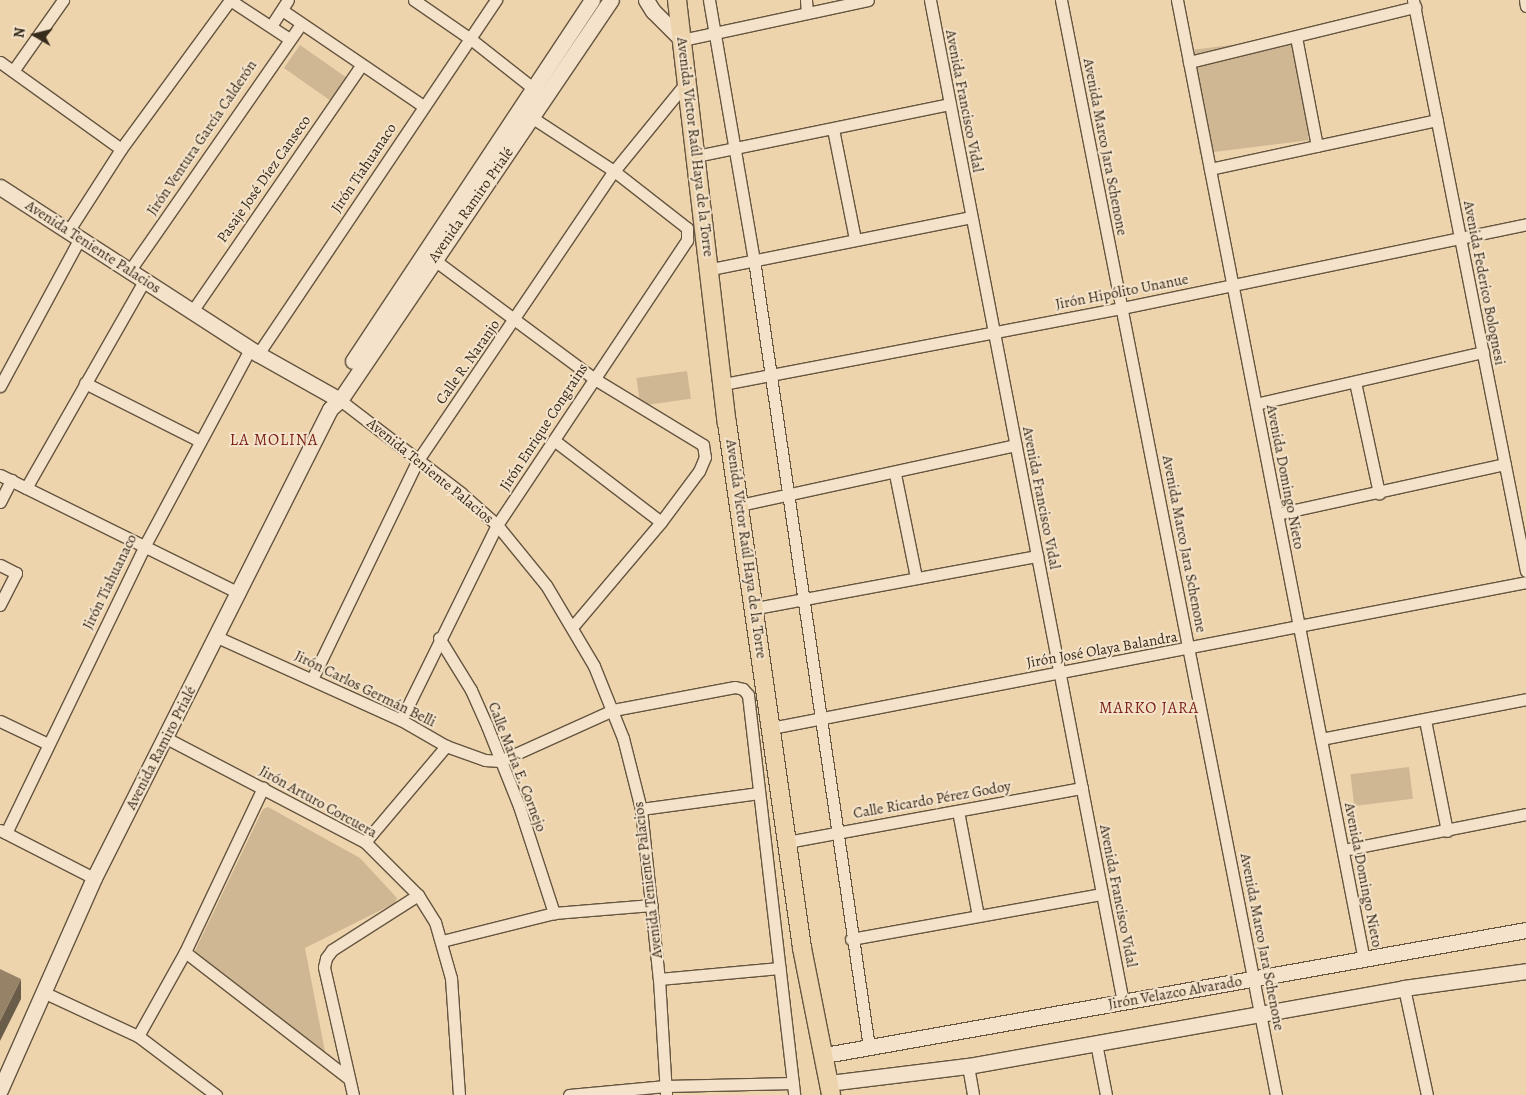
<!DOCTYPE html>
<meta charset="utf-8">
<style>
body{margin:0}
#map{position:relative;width:1526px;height:1095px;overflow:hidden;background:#eed4ad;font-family:Alegreya,serif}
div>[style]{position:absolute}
.green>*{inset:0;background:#cfb794;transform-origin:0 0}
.roads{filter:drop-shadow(1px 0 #655540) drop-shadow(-1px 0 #655540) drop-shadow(0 1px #655540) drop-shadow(0 -1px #655540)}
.street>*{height:11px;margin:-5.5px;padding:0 5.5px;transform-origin:5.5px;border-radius:5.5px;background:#f4e3ca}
.secondary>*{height:15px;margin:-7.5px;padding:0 7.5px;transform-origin:7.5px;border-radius:7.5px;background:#f4e3ca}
.primary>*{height:18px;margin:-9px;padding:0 9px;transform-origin:9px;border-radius:9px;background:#eed4ad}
.shaded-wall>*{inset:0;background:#695c48}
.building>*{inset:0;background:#968367}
span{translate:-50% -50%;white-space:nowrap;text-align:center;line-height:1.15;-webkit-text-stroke:4px #f4e3ca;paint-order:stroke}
.street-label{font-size:15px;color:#372b1c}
.neighbourhood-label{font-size:16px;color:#7a1f14;letter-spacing:1px}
.north{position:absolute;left:10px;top:10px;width:50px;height:50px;-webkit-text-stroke:4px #f4e3ca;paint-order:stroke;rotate:278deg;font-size:14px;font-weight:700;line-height:20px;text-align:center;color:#372b1c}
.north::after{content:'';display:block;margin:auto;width:18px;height:22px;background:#372b1c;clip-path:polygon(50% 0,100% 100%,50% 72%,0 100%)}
</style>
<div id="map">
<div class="green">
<i style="left:1296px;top:37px;width:104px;height:110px;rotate:83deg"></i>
<i style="left:300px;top:45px;width:57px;height:28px;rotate:35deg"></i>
<i style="left:687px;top:371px;width:28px;height:51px;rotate:82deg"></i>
<i style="left:1409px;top:767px;width:32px;height:59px;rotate:83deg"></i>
<i style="clip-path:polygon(268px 807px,360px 858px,397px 898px,395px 903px,305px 948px,326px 1057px,193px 955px,263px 809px)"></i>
</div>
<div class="roads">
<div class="street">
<i style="left:230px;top:0;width:69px;rotate:33.2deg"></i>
<i style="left:414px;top:0;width:70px;rotate:34.6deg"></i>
<i style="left:472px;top:40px;width:85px;rotate:38.3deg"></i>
<i style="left:709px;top:0;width:264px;rotate:80.2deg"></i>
<i style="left:754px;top:260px;width:795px;rotate:81.69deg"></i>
<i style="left:806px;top:0;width:13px;rotate:86deg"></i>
<i style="left:930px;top:0;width:1020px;rotate:79.1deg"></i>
<i style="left:1061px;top:0;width:1116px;rotate:78.89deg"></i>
<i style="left:1177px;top:0;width:978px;rotate:78.98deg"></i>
<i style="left:1413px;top:0;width:582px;rotate:78.81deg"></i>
<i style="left:1525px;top:0;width:6px;rotate:81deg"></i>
<i style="left:282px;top:10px;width:171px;rotate:34.2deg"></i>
<i style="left:271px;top:26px;width:31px;rotate:-57deg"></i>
<i style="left:1296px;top:37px;width:111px;rotate:79.1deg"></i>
<i style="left:682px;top:40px;width:190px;rotate:-12.1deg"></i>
<i style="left:0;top:62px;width:149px;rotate:35.7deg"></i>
<i style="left:1189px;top:62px;width:233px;rotate:-13.7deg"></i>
<i style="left:13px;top:71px;width:87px;rotate:-54.8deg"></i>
<i style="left:833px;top:129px;width:112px;rotate:78.7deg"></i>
<i style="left:696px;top:156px;width:259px;rotate:-11.6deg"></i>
<i style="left:1210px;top:169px;width:232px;rotate:-12.2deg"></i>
<i style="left:69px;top:230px;width:96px;rotate:-57.3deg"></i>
<i style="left:121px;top:149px;width:185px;rotate:-53.8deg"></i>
<i style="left:429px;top:256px;width:204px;rotate:36.6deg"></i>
<i style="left:593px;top:378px;width:129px;rotate:31.3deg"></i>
<i style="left:703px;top:445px;width:12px;rotate:81deg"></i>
<i style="left:705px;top:457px;width:15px;rotate:113deg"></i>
<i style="left:699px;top:471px;width:64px;rotate:126.7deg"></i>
<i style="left:661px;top:522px;width:136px;rotate:130.2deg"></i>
<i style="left:711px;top:269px;width:265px;rotate:-11.3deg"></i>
<i style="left:130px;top:270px;width:298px;rotate:-55.2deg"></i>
<i style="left:193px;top:310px;width:296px;rotate:-55.5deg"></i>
<i style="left:258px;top:354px;width:427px;rotate:-56.1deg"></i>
<i style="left:1355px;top:382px;width:114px;rotate:77.8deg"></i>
<i style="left:85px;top:383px;width:129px;rotate:26.8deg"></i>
<i style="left:723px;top:384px;width:406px;rotate:-10.8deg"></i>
<i style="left:1122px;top:308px;width:413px;rotate:-11.7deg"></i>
<i style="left:0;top:386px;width:168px;rotate:-61.6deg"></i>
<i style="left:340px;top:400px;width:153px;rotate:37.5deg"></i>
<i style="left:461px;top:493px;width:48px;rotate:41.6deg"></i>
<i style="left:497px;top:525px;width:77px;rotate:50.8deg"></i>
<i style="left:546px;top:585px;width:94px;rotate:59.3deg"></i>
<i style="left:594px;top:666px;width:78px;rotate:68.1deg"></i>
<i style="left:623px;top:738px;width:73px;rotate:75.8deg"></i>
<i style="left:641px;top:809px;width:171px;rotate:84deg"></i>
<i style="left:659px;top:979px;width:116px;rotate:86.5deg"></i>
<i style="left:1256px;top:404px;width:233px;rotate:-12.9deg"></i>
<i style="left:555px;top:441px;width:133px;rotate:37.4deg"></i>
<i style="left:895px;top:474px;width:105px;rotate:78.5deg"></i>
<i style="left:0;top:475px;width:267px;rotate:26.3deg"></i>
<i style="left:26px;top:488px;width:238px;rotate:-60.3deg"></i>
<i style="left:0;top:502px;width:25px;rotate:-63deg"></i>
<i style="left:740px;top:505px;width:282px;rotate:-12.3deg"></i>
<i style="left:1277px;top:514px;width:233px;rotate:-12.4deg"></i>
<i style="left:0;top:565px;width:18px;rotate:27deg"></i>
<i style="left:16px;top:573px;width:36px;rotate:117deg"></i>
<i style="left:756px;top:608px;width:286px;rotate:-10.5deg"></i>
<i style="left:217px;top:637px;width:202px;rotate:24.3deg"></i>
<i style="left:401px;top:720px;width:52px;rotate:30deg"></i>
<i style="left:446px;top:746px;width:41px;rotate:19.7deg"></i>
<i style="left:485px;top:760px;width:15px;rotate:4deg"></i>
<i style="left:500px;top:761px;width:124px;rotate:-24.3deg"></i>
<i style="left:613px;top:710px;width:124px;rotate:-10.7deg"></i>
<i style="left:735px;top:687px;width:8px;rotate:14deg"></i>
<i style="left:743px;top:689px;width:8px;rotate:50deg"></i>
<i style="left:748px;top:695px;width:403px;rotate:83.4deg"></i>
<i style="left:439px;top:638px;width:61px;rotate:58.4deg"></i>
<i style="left:471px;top:690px;width:39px;rotate:66deg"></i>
<i style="left:487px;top:726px;width:86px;rotate:68.2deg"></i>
<i style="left:519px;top:806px;width:113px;rotate:71.9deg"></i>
<i style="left:312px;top:679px;width:243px;rotate:-64.2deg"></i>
<i style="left:418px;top:460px;width:349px;rotate:-55.9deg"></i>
<i style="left:614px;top:171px;width:112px;rotate:-50.8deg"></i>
<i style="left:401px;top:720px;width:217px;rotate:-63.8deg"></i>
<i style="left:497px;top:525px;width:343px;rotate:-56.3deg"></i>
<i style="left:687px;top:240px;width:12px;rotate:-90deg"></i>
<i style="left:687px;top:228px;width:93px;rotate:-142deg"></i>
<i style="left:614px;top:171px;width:106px;rotate:-146.9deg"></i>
<i style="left:1425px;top:720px;width:113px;rotate:78.8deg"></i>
<i style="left:0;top:721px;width:53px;rotate:25.6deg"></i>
<i style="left:771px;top:728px;width:769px;rotate:-10.94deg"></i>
<i style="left:166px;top:738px;width:225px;rotate:27.6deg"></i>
<i style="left:365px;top:842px;width:75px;rotate:45deg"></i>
<i style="left:418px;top:895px;width:32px;rotate:58deg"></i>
<i style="left:435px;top:922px;width:58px;rotate:74.1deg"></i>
<i style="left:451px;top:978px;width:117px;rotate:86.1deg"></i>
<i style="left:1321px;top:739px;width:209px;rotate:-11deg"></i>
<i style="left:641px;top:809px;width:119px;rotate:-7.7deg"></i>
<i style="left:958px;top:811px;width:107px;rotate:79.2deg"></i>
<i style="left:0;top:830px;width:106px;rotate:27.1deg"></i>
<i style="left:6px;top:833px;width:320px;rotate:-64.2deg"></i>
<i style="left:145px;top:545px;width:222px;rotate:-61.8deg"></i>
<i style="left:365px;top:842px;width:126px;rotate:-49.8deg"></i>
<i style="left:787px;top:842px;width:300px;rotate:-10.4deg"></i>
<i style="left:1343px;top:850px;width:187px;rotate:-11.1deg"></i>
<i style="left:851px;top:939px;width:255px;rotate:-10.2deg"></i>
<i style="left:442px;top:941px;width:115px;rotate:-14deg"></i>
<i style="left:554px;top:913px;width:98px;rotate:-4.7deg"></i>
<i style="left:185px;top:952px;width:206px;rotate:37.7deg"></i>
<i style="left:659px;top:979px;width:121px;rotate:-5.2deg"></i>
<i style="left:1404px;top:988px;width:109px;rotate:77.9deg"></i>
<i style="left:43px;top:992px;width:105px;rotate:24.9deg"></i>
<i style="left:138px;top:1036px;width:98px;rotate:37.1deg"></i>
<i style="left:138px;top:1036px;width:96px;rotate:-60.8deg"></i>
<i style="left:185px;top:952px;width:182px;rotate:-64.6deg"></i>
<i style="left:1096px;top:1043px;width:53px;rotate:79.1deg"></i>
<i style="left:968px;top:1066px;width:29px;rotate:80deg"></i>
<i style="left:353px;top:1095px;width:131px;rotate:-102.8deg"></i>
<i style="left:324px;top:967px;width:9px;rotate:-77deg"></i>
<i style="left:326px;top:958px;width:10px;rotate:-53deg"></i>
<i style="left:332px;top:950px;width:102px;rotate:-32.6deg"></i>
<i style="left:569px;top:1095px;width:97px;rotate:-5.3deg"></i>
<i style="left:666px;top:1086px;width:127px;rotate:-1.4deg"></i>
</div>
<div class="secondary">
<i style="left:646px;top:0;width:13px;rotate:58deg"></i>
<i style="left:653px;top:11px;width:41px;rotate:45deg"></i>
<i style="left:0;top:187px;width:307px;rotate:32.9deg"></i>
<i style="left:258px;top:354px;width:94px;rotate:29.3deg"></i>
<i style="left:353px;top:361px;width:433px;rotate:-56.5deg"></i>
<i style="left:825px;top:1055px;width:712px;rotate:-10.11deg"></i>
<i style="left:829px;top:1083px;width:140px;rotate:-7deg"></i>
<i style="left:968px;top:1066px;width:443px;rotate:-10.1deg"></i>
<i style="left:1404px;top:988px;width:123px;rotate:-7.9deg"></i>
<i style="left:0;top:1090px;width:232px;rotate:-66.1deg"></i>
<i style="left:94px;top:878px;width:525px;rotate:-63.29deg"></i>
<i style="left:330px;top:409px;width:13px;rotate:-42deg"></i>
<i style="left:340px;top:400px;width:483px;rotate:-55.9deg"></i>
</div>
<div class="primary">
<i style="left:677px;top:0;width:426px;rotate:83.3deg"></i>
<i style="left:727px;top:423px;width:530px;rotate:81.87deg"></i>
<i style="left:802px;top:948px;width:150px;rotate:78.8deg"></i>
</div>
</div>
<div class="shaded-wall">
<i style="clip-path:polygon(21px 979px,21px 999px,0 1041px,0 1021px)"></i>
</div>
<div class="building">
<i style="clip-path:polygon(0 969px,21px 979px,0 1021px)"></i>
</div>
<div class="street-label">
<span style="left:964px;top:101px;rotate:79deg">Avenida Francisco Vidal</span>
<span style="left:202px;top:138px;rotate:-56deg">Jirón Ventura García Calderón</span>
<span style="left:695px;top:147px;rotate:83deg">Avenida Víctor Raúl Haya de la Torre</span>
<span style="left:1105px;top:147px;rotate:79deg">Avenida Marco Jara Schenone</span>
<span style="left:364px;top:168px;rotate:-56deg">Jirón Tiahuanaco</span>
<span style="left:264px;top:179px;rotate:-55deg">Pasaje José Díez Canseco</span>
<span style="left:471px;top:205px;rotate:-55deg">Avenida Ramiro Prialé</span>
<span style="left:93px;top:247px;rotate:33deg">Avenida Teniente Palacios</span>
<span style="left:1484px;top:283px;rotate:79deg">Avenida Federico Bolognesi</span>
<span style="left:1122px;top:292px;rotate:-11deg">Jirón Hipólito Unanue</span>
<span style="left:468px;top:362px;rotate:-55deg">Calle R. Naranjo</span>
<span style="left:544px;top:427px;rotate:-57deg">Jirón Enrique Congrains</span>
<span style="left:430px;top:471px;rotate:39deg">Avenida Teniente Palacios</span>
<span style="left:1285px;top:477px;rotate:79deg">Avenida Domingo Nieto</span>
<span style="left:1041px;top:498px;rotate:79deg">Avenida Francisco Vidal</span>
<span style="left:1184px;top:544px;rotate:79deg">Avenida Marco Jara Schenone</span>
<span style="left:746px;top:549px;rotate:82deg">Avenida Víctor Raúl Haya de la Torre</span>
<span style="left:110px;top:582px;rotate:-64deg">Jirón Tiahuanaco</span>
<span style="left:1102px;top:650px;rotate:-10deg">Jirón José Olaya Balandra</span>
<span style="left:365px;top:689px;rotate:26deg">Jirón Carlos Germán Belli</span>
<span style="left:161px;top:748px;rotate:-63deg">Avenida Ramiro Prialé</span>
<span style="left:517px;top:767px;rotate:69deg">Calle María E. Cornejo</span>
<span style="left:932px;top:800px;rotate:-10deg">Calle Ricardo Pérez Godoy</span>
<span style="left:318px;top:802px;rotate:29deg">Jirón Arturo Corcuera</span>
<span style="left:1363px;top:875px;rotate:79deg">Avenida Domingo Nieto</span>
<span style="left:648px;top:880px;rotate:-97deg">Avenida Teniente Palacios</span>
<span style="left:1118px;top:896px;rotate:79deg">Avenida Francisco Vidal</span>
<span style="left:1262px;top:942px;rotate:79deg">Avenida Marco Jara Schenone</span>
<span style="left:1175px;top:993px;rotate:-10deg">Jirón Velazco Alvarado</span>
</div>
<div class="neighbourhood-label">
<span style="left:274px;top:440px">LA MOLINA</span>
<span style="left:1149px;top:708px">MARKO JARA</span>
</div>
<div class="north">N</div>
</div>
